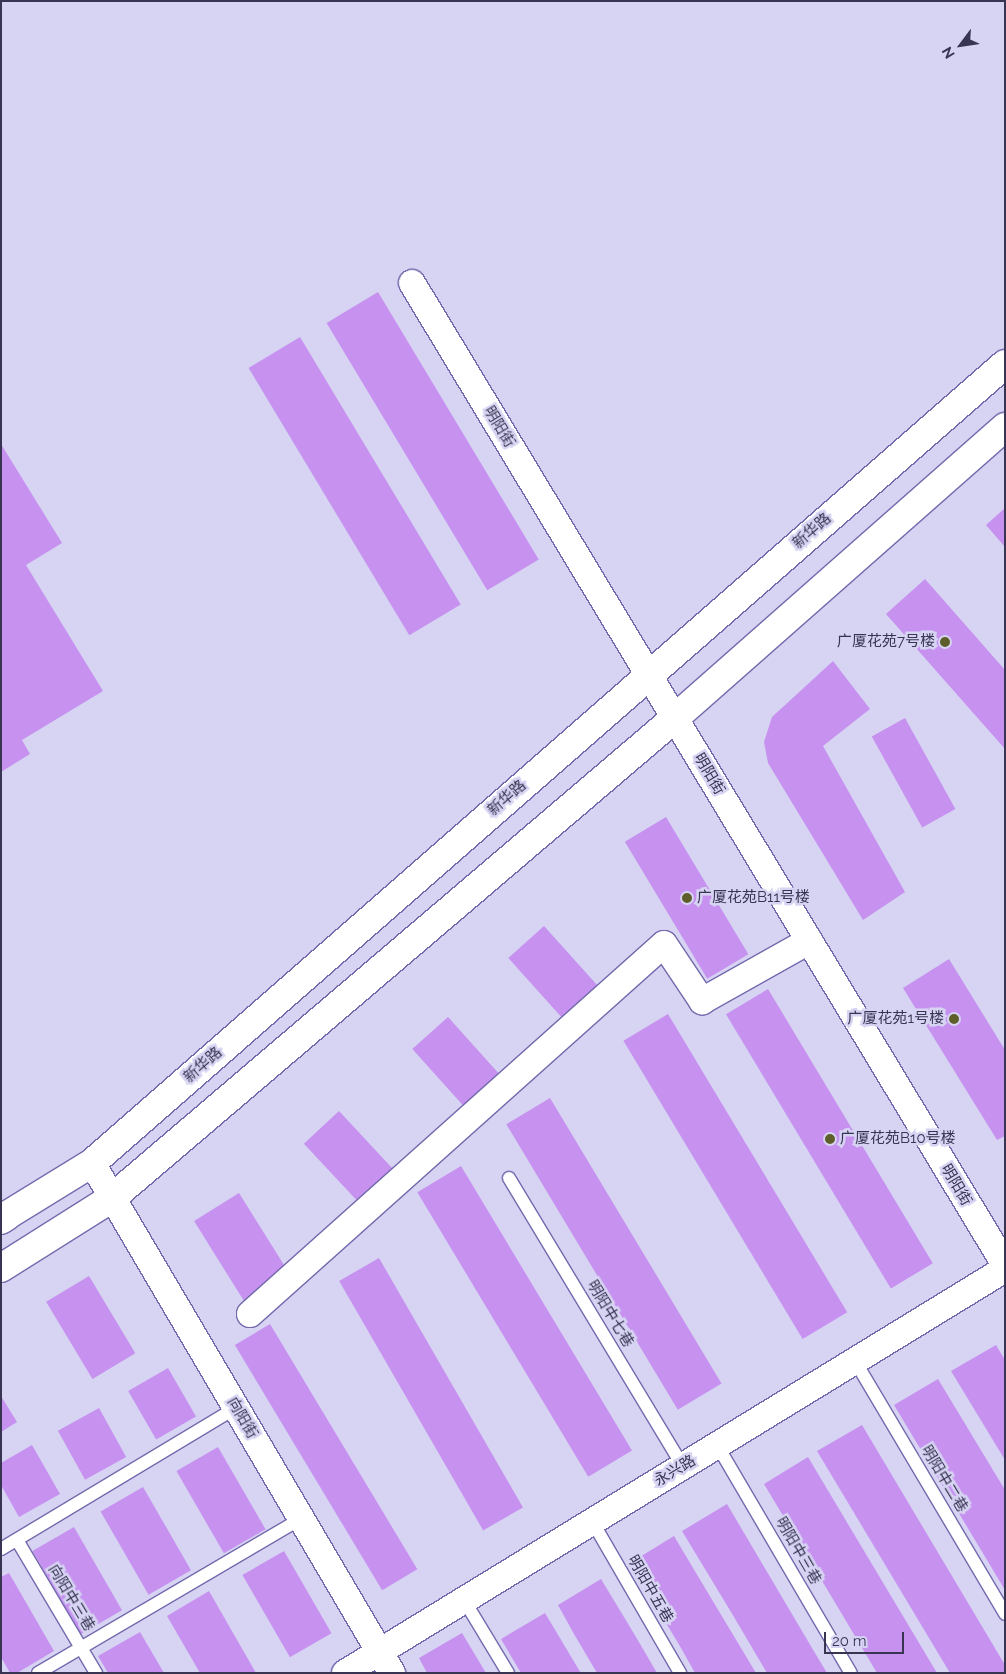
<!DOCTYPE html>
<meta charset="utf-8">
<style>
body{margin:0}
#map{position:relative;width:1006px;height:1674px;overflow:hidden;background:#d7d4f3;font-family:Raleway,"Noto Sans SC",sans-serif}
div>[style]{position:absolute}
.building>*{inset:0;background:#c691ef;transform-origin:0 0}
.roads{filter:drop-shadow(1px 0 #736aad) drop-shadow(-1px 0 #736aad) drop-shadow(0 1px #736aad) drop-shadow(0 -1px #736aad)}
.service>*{height:12px;margin:-6px;padding:0 6px;transform-origin:6px;border-radius:6px;background:#fff}
.minor>*{height:26px;margin:-13px;padding:0 13px;transform-origin:13px;border-radius:13px;background:#fff}
.tertiary>*{height:28px;margin:-14px;padding:0 14px;transform-origin:14px;border-radius:14px;background:#fff}
.secondary>*{height:28px;margin:-14px;padding:0 14px;transform-origin:14px;border-radius:14px;background:#fff}
.dots>*{width:14px;height:14px;translate:-50% -50%;box-sizing:border-box;border:2px solid #d7d4f3;border-radius:50%}
span{translate:-50% -50%;white-space:nowrap;text-align:center;line-height:1.15;-webkit-text-stroke:5px #d7d4f3;paint-order:stroke}
.street-label{font-size:15px;color:#383553}
.poi-label{font-size:15px;color:#383553}
.right{translate:-100% -50%;text-align:right}
.left{translate:0 -50%;text-align:left}
.frame{position:absolute;inset:0;border:2px solid #383553;pointer-events:none}
.north{position:absolute;left:936px;top:20px;width:50px;height:50px;-webkit-text-stroke:4px #d7d4f3;paint-order:stroke;rotate:239deg;font-size:14px;font-weight:700;line-height:20px;text-align:center;color:#383553}
.north::after{content:'';display:block;margin:auto;width:18px;height:22px;background:#383553;clip-path:polygon(50% 0,100% 100%,50% 72%,0 100%)}
.scale{position:absolute;left:824px;top:1632px;width:80px;height:22px;box-sizing:border-box;border:2px solid #383553;border-top:0;padding-left:6px;font-size:15px;line-height:18px;white-space:nowrap;color:#383553;-webkit-text-stroke:4px #d7d4f3;paint-order:stroke}
</style>
<div id="map">
<div class="building">
<i style="left:378px;top:292px;width:312px;height:60px;rotate:59deg"></i>
<i style="left:300px;top:337px;width:312px;height:60px;rotate:59deg"></i>
<i style="clip-path:polygon(1px 444px,62px 543px,26px 565px,103px 691px,22px 740px,30px 754px,1px 772px)"></i>
<i style="clip-path:polygon(1005px 508px,1005px 547px,986px 525px)"></i>
<i style="clip-path:polygon(925px 579px,1005px 670px,1005px 749px,886px 614px)"></i>
<i style="clip-path:polygon(833px 661px,870px 709px,823px 746px,905px 892px,863px 920px,768px 763px,764px 742px,772px 717px)"></i>
<i style="left:905px;top:718px;width:104px;height:38px;rotate:61deg"></i>
<i style="left:666px;top:817px;width:160px;height:48px;rotate:59deg"></i>
<i style="left:544px;top:926px;width:88px;height:48px;rotate:48deg"></i>
<i style="clip-path:polygon(949px 959px,1005px 1050px,1005px 1136px,997px 1140px,903px 988px)"></i>
<i style="left:768px;top:989px;width:320px;height:49px;rotate:59deg"></i>
<i style="left:668px;top:1014px;width:348px;height:52px;rotate:59deg"></i>
<i style="left:448px;top:1017px;width:86px;height:48px;rotate:48deg"></i>
<i style="left:550px;top:1098px;width:333px;height:51px;rotate:59deg"></i>
<i style="left:339px;top:1111px;width:87px;height:48px;rotate:47deg"></i>
<i style="left:461px;top:1166px;width:332px;height:51px;rotate:59deg"></i>
<i style="left:239px;top:1193px;width:96px;height:53px;rotate:58deg"></i>
<i style="left:379px;top:1258px;width:288px;height:46px;rotate:60deg"></i>
<i style="left:89px;top:1276px;width:90px;height:50px;rotate:59deg"></i>
<i style="left:270px;top:1324px;width:286px;height:41px;rotate:59deg"></i>
<i style="clip-path:polygon(996px 1345px,1005px 1360px,1005px 1460px,951px 1371px)"></i>
<i style="left:168px;top:1368px;width:56px;height:46px;rotate:60deg"></i>
<i style="clip-path:polygon(938px 1379px,1005px 1490px,1005px 1590px,894px 1405px)"></i>
<i style="clip-path:polygon(1px 1396px,17px 1422px,1px 1432px)"></i>
<i style="left:99px;top:1408px;width:56px;height:47px;rotate:61deg"></i>
<i style="clip-path:polygon(862px 1425px,1005px 1665px,1005px 1673px,950px 1673px,817px 1451px)"></i>
<i style="clip-path:polygon(32px 1445px,60px 1494px,19px 1517px,1px 1485px,1px 1463px)"></i>
<i style="left:218px;top:1447px;width:95px;height:48px;rotate:60deg"></i>
<i style="clip-path:polygon(808px 1457px,842px 1514px,937px 1673px,877px 1673px,815px 1569px,764px 1484px)"></i>
<i style="left:143px;top:1487px;width:96px;height:49px;rotate:60deg"></i>
<i style="clip-path:polygon(727px 1504px,812px 1648px,827px 1673px,767px 1673px,734px 1617px,682px 1531px)"></i>
<i style="left:74px;top:1527px;width:96px;height:48px;rotate:60deg"></i>
<i style="clip-path:polygon(674px 1536px,708px 1593px,756px 1673px,695px 1673px,681px 1648px,630px 1563px)"></i>
<i style="left:284px;top:1551px;width:95px;height:48px;rotate:60deg"></i>
<i style="clip-path:polygon(9px 1573px,54px 1651px,17px 1673px,10px 1673px,1px 1657px,1px 1577px)"></i>
<i style="clip-path:polygon(601px 1579px,636px 1637px,657px 1673px,597px 1673px,574px 1634px,558px 1605px)"></i>
<i style="clip-path:polygon(209px 1591px,256px 1673px,200px 1673px,167px 1616px)"></i>
<i style="clip-path:polygon(545px 1613px,579px 1670px,581px 1673px,521px 1673px,518px 1668px,501px 1639px)"></i>
<i style="clip-path:polygon(140px 1632px,164px 1673px,108px 1673px,98px 1656px)"></i>
<i style="clip-path:polygon(462px 1633px,486px 1673px,427px 1673px,419px 1658px)"></i>
</div>
<div class="roads">
<div class="service">
<i style="left:509px;top:1178px;width:336px;rotate:58.9deg"></i>
<i style="left:855px;top:1361px;width:294px;rotate:59.3deg"></i>
<i style="left:717px;top:1445px;width:264px;rotate:59.6deg"></i>
<i style="left:592px;top:1521px;width:176px;rotate:59.9deg"></i>
<i style="left:17px;top:1540px;width:155px;rotate:59.3deg"></i>
<i style="left:1px;top:1549px;width:274px;rotate:-31deg"></i>
<i style="left:464px;top:1600px;width:85px;rotate:58.9deg"></i>
<i style="left:38px;top:1673px;width:305px;rotate:-30.4deg"></i>
</div>
<div class="minor">
<i style="left:412px;top:283px;width:1147px;rotate:58.87deg"></i>
<i style="left:92px;top:1163px;width:592px;rotate:59.53deg"></i>
<i style="left:250px;top:1314px;width:555px;rotate:-41.79deg"></i>
<i style="left:664px;top:944px;width:69px;rotate:56.3deg"></i>
<i style="left:702px;top:1001px;width:123px;rotate:-29.3deg"></i>
<i style="left:345px;top:1673px;width:774px;rotate:-31.47deg"></i>
</div>
<div class="tertiary">
<i style="left:1px;top:1219px;width:107px;rotate:-31.6deg"></i>
<i style="left:92px;top:1163px;width:1213px;rotate:-41.19deg"></i>
<i style="left:1px;top:1268px;width:131px;rotate:-32.2deg"></i>
<i style="left:112px;top:1198px;width:740px;rotate:-40.45deg"></i>
<i style="left:675px;top:718px;width:440px;rotate:-41.4deg"></i>
</div>
<div class="secondary">
<i style="left:1px;top:1220px;width:7px;rotate:-34deg"></i>
</div>
</div>
<div class="dots">
<i style="left:945px;top:642px;background:#5e5e2b"></i>
<i style="left:687px;top:898px;background:#5e5e2b"></i>
<i style="left:954px;top:1019px;background:#5e5e2b"></i>
<i style="left:830px;top:1139px;background:#5e5e2b"></i>
</div>
<div class="street-label">
<span style="left:499px;top:427px;rotate:59deg">明阳街</span>
<span style="left:812px;top:531px;rotate:-41deg">新华路</span>
<span style="left:709px;top:774px;rotate:59deg">明阳街</span>
<span style="left:507px;top:798px;rotate:-41deg">新华路</span>
<span style="left:203px;top:1065px;rotate:-41deg">新华路</span>
<span style="left:956px;top:1185px;rotate:59deg">明阳街</span>
<span style="left:610px;top:1314px;rotate:59deg">明阳中七巷</span>
<span style="left:242px;top:1418px;rotate:60deg">向阳街</span>
<span style="left:675px;top:1471px;rotate:-31deg">永兴路</span>
<span style="left:944px;top:1479px;rotate:59deg">明阳中二巷</span>
<span style="left:798px;top:1551px;rotate:60deg">明阳中三巷</span>
<span style="left:650px;top:1589px;rotate:60deg">明阳中五巷</span>
<span style="left:71px;top:1598px;rotate:59deg">向阳中三巷</span>
</div>
<div class="poi-label">
<span class="right" style="left:935px;top:642px">广厦花苑7号楼</span>
<span class="left" style="left:697px;top:898px">广厦花苑B11号楼</span>
<span class="right" style="left:944px;top:1019px">广厦花苑1号楼</span>
<span class="left" style="left:840px;top:1139px">广厦花苑B10号楼</span>
</div>
<div class="frame"></div>
<div class="north">N</div>
<div class="scale">20 m</div>
</div>
